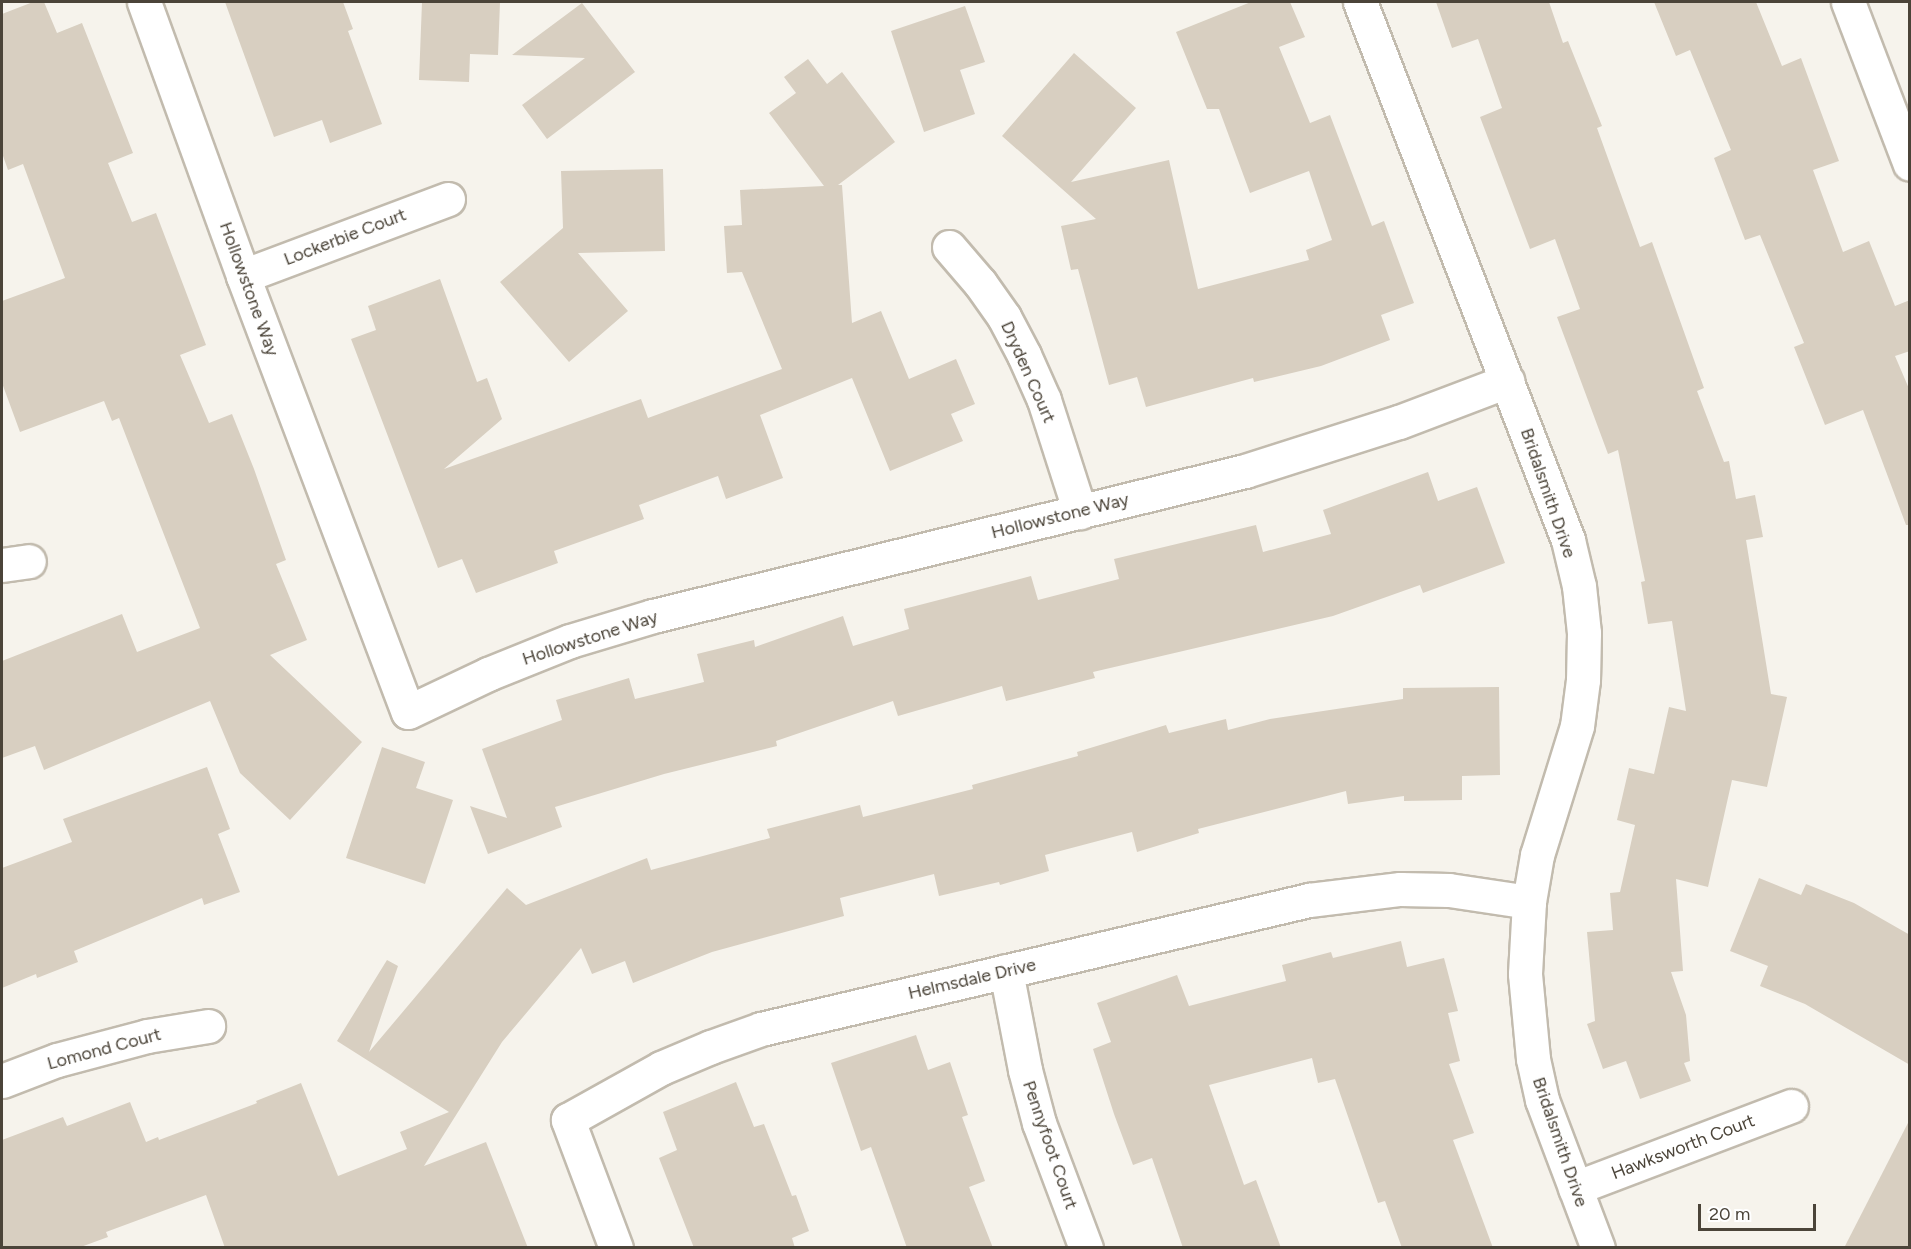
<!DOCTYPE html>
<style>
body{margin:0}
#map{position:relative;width:1911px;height:1249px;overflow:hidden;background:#f6f3ec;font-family:Figtree,sans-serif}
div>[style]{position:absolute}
.building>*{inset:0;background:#d8cfc1}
.roads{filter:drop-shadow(2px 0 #c2bbae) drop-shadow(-2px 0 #c2bbae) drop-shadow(0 2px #c2bbae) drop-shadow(0 -2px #c2bbae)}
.minor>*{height:33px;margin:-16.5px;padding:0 16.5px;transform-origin:16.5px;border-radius:16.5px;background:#fff}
span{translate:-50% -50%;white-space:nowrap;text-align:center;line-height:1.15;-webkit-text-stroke:4.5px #fff;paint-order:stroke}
.street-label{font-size:18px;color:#4b4439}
.frame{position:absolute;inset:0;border:3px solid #4b4439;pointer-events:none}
.scale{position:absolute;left:1698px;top:1204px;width:118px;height:27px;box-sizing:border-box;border:3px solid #4b4439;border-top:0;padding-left:8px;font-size:18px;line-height:21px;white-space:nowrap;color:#4b4439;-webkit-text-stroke:4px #fff;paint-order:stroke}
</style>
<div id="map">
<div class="building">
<i style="clip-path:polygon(33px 2px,44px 2px,57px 33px,82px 23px,133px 153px,108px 163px,132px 222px,156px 213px,206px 345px,180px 355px,209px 423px,232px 414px,254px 469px,286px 560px,276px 564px,307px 640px,270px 655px,362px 742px,290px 820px,240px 773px,210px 701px,44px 770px,35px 746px,2px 758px,2px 661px,122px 614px,137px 652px,200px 628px,119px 418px,112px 421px,104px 401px,20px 432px,2px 383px,2px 301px,65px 278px,23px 164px,8px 170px,2px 153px,2px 14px)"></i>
<i style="clip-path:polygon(225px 2px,343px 2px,353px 29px,348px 31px,382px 124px,330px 143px,322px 120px,274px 137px)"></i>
<i style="clip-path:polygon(422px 2px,500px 2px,498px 55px,470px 54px,469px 82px,419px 80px)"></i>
<i style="clip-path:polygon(1251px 2px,1290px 2px,1305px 37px,1279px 47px,1310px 123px,1330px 115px,1372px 226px,1384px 221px,1414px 303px,1381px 315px,1390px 340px,1321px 366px,1254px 382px,1253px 378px,1146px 407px,1137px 377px,1109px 385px,1078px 269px,1071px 270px,1061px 226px,1096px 219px,1002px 136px,1074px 53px,1136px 108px,1071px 182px,1169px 160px,1198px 289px,1309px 260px,1306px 250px,1332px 240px,1309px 171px,1250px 193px,1219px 109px,1207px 109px,1176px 32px)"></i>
<i style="clip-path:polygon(1436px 2px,1549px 2px,1563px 43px,1568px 41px,1602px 126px,1597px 128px,1640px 247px,1652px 242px,1704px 388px,1697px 391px,1724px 462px,1729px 461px,1736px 499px,1755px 495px,1763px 537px,1746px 540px,1771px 694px,1787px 697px,1767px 787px,1732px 780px,1708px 887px,1676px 879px,1683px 971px,1671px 972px,1686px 1015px,1690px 1061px,1684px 1063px,1691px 1081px,1640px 1099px,1626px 1061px,1603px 1069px,1587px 1024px,1595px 1021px,1587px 932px,1613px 930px,1610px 893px,1620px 892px,1635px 825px,1617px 820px,1629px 768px,1654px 774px,1669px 707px,1686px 711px,1672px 621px,1648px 624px,1641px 582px,1645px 581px,1618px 450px,1608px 454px,1557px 317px,1580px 309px,1555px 239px,1530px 249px,1480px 117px,1502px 108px,1478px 39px,1452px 48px)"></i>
<i style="clip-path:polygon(1654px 2px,1756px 2px,1782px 66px,1801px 58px,1839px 161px,1813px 170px,1843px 252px,1869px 241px,1895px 306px,1910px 300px,1910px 351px,1895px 356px,1910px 391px,1910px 525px,1906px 525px,1863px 410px,1825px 425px,1794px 347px,1804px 343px,1760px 235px,1745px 240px,1714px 158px,1731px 150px,1690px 50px,1676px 56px)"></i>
<i style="clip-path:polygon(582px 3px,635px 72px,547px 139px,522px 105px,585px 58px,512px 55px)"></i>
<i style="clip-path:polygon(965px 6px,985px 62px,960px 70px,975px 114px,924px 132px,891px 31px)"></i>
<i style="clip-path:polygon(808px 59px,827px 84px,842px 72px,895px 142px,838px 185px,842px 185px,852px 323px,881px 311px,909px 379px,956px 359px,975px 404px,951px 414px,963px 441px,890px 471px,852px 378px,760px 415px,783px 478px,726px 499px,718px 476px,639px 505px,644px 519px,554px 551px,558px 563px,476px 593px,462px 559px,438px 568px,351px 339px,376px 330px,368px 306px,440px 279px,477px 382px,487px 378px,502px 419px,444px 469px,641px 399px,648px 418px,782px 369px,742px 272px,727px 273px,724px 226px,742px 225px,740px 190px,824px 186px,769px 113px,796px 93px,784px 77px)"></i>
<i style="clip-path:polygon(663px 169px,665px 251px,578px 253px,628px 311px,569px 362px,500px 282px,563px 228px,561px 171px)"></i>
<i style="clip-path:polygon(1428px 472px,1438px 501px,1477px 487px,1505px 563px,1423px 593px,1420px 585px,1333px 616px,1093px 672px,1095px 678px,1006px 701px,1002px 686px,898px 716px,893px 701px,776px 741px,777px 746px,664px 774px,555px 807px,562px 827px,488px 854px,470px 806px,507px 818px,482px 749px,562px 720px,556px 700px,629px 678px,635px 699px,704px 682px,697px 654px,754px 640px,755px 647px,843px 616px,853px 646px,909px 629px,904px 609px,1031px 576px,1038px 600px,1119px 579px,1114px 559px,1256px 525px,1263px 552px,1331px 534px,1323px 510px)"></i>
<i style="clip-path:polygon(1499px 687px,1500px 775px,1462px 776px,1462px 800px,1404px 801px,1404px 796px,1348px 804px,1346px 791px,1198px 829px,1199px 833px,1137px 852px,1132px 832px,1045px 855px,1049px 871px,1000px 885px,999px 882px,939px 896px,934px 874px,840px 898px,844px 916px,712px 952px,633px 983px,625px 961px,592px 974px,581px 948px,502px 1042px,424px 1166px,486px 1142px,528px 1248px,225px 1248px,206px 1195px,106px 1232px,108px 1237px,78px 1248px,2px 1248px,2px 1140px,63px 1117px,67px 1126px,130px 1102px,146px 1142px,158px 1137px,159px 1140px,257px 1103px,256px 1101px,301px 1083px,338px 1176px,407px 1149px,400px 1132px,449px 1112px,337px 1041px,387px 960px,398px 966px,369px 1052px,507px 888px,526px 905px,647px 858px,651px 870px,770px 838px,767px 829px,860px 805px,863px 817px,973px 789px,972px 785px,1078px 756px,1077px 752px,1166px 725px,1169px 733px,1226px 719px,1228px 730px,1270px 719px,1403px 699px,1403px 688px)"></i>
<i style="clip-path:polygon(382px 747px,425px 762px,416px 788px,453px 800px,425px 884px,346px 858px)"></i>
<i style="clip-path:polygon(207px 767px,230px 829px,218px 834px,240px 892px,204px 905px,202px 898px,74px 951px,78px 962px,37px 978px,36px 974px,2px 988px,2px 868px,72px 842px,63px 819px)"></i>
<i style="clip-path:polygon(1759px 878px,1801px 895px,1806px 884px,1854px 903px,1910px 935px,1910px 1065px,1805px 1004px,1760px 986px,1768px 966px,1730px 951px)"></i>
<i style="clip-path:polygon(1401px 941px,1407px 967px,1444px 958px,1458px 1011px,1448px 1013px,1460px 1061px,1449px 1064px,1474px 1133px,1453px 1140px,1493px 1248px,1402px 1248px,1385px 1201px,1378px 1203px,1335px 1079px,1318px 1083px,1312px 1058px,1209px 1085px,1244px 1185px,1256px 1180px,1281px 1248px,1183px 1248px,1152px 1158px,1133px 1165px,1114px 1114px,1093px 1049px,1111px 1042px,1097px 1003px,1177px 975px,1189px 1006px,1286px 981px,1282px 965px,1331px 952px,1333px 958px)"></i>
<i style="clip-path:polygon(916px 1035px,928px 1070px,950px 1062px,968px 1115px,962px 1117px,985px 1181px,969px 1187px,993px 1248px,907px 1248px,871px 1147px,861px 1151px,831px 1063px)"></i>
<i style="clip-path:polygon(736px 1082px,754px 1127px,764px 1124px,792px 1196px,796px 1195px,809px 1231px,792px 1238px,795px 1248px,694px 1248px,659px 1158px,677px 1150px,663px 1112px)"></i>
<i style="clip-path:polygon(1910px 1119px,1910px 1248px,1844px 1248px)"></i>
</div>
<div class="roads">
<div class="minor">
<i style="left:144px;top:2px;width:291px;rotate:70.1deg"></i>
<i style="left:243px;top:276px;width:466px;rotate:69.3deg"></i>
<i style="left:408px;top:712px;width:89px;rotate:-25.4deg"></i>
<i style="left:488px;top:674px;width:88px;rotate:-21.9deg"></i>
<i style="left:570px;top:641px;width:87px;rotate:-16.8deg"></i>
<i style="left:653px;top:616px;width:609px;rotate:-13.76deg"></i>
<i style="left:1245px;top:471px;width:162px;rotate:-17.7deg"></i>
<i style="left:1399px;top:422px;width:116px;rotate:-20.8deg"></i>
<i style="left:1360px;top:2px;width:577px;rotate:68.86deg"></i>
<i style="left:1568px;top:540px;width:47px;rotate:76.6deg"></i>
<i style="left:1579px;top:586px;width:47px;rotate:83.9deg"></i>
<i style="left:1584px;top:633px;width:47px;rotate:91.2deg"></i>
<i style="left:1583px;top:680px;width:46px;rotate:97.4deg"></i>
<i style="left:1577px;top:726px;width:135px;rotate:107.2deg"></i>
<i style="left:1537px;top:855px;width:48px;rotate:99.7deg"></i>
<i style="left:1529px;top:902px;width:72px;rotate:93.2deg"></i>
<i style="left:1525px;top:974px;width:85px;rotate:84.6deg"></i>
<i style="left:1533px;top:1059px;width:42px;rotate:77.6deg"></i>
<i style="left:1542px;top:1100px;width:158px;rotate:69.3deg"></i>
<i style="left:1848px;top:2px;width:173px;rotate:69.1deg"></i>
<i style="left:949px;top:247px;width:48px;rotate:49.3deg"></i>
<i style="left:980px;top:283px;width:42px;rotate:54.8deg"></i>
<i style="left:1004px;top:317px;width:43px;rotate:62.2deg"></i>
<i style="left:1024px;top:355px;width:49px;rotate:66deg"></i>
<i style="left:1044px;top:400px;width:118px;rotate:72.2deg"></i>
<i style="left:243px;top:276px;width:219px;rotate:-20.6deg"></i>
<i style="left:2px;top:565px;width:27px;rotate:-8deg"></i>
<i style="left:1006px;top:971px;width:101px;rotate:79.1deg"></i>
<i style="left:1025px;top:1070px;width:55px;rotate:75.2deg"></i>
<i style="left:1039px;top:1123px;width:134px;rotate:69.4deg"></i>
<i style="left:2px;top:1081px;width:59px;rotate:-20.9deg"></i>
<i style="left:57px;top:1060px;width:93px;rotate:-14.9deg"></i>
<i style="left:147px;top:1036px;width:62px;rotate:-9.3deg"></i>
<i style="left:1575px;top:1188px;width:231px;rotate:-20.8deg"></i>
<i style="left:616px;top:1248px;width:137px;rotate:-110.6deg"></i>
<i style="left:568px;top:1120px;width:107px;rotate:-29.2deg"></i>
<i style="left:661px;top:1068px;width:54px;rotate:-22.8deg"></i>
<i style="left:711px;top:1047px;width:53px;rotate:-19.8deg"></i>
<i style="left:761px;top:1029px;width:563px;rotate:-13.25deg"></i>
<i style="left:1309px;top:900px;width:92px;rotate:-6.9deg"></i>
<i style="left:1400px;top:889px;width:49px;rotate:1.2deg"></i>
<i style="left:1449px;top:890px;width:81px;rotate:8.5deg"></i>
</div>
</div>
<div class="street-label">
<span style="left:345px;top:237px;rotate:-21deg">Lockerbie Court</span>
<span style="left:249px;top:289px;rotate:70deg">Hollowstone Way</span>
<span style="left:1028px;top:372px;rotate:66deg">Dryden Court</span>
<span style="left:1548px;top:493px;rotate:71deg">Bridalsmith Drive</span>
<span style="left:1060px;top:516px;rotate:-14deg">Hollowstone Way</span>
<span style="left:590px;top:638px;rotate:-18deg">Hollowstone Way</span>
<span style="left:972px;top:979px;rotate:-13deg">Helmsdale Drive</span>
<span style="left:104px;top:1049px;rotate:-15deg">Lomond Court</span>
<span style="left:1560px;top:1142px;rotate:71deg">Bridalsmith Drive</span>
<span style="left:1050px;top:1145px;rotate:71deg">Pennyfoot Court</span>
<span style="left:1683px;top:1147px;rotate:-21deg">Hawksworth Court</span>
</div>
<div class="frame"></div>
<div class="scale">20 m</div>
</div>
